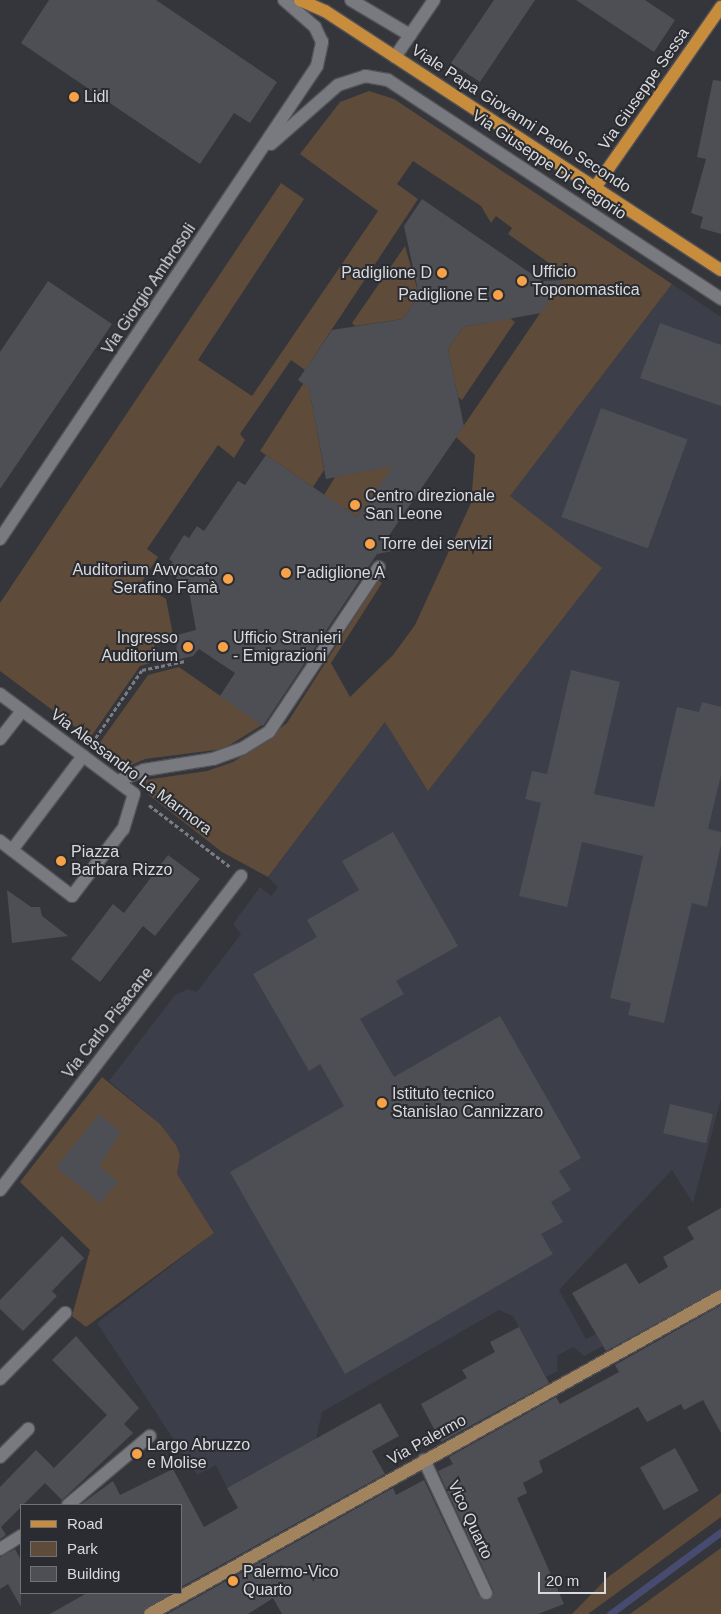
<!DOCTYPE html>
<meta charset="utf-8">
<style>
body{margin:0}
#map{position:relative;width:721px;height:1614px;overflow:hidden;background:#35363b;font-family:Arial,sans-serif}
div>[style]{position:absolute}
.built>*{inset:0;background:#3c3e49}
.green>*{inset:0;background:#5e4b3a}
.stream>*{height:7px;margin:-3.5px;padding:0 3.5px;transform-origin:3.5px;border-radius:3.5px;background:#474b6f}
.building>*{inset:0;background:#4e4f54;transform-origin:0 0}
.path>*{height:3px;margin-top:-1.5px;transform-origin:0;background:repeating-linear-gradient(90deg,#7b7c80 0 4px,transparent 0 6.5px)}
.roads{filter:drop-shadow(1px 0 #525256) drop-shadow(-1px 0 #525256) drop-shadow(0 1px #525256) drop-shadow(0 -1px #525256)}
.service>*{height:12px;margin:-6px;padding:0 6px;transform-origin:6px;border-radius:6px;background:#797a80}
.pedestrian>*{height:12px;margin:-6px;padding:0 6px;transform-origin:6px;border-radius:6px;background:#797a80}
.minor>*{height:12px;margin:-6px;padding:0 6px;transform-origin:6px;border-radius:6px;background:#797a80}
.secondary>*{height:12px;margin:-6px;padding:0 6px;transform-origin:6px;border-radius:6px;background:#a1835e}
.primary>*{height:12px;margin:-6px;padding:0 6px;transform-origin:6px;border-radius:6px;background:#c88c3d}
.dots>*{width:14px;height:14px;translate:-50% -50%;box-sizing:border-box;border:2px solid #2b2c31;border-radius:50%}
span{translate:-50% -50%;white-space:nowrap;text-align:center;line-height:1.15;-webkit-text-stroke:4px #2b2c31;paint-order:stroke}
.street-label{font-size:16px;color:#d9dadd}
.poi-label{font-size:16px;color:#d9dadd}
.left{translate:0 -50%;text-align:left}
.right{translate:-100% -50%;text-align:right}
.legend{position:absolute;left:20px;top:1504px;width:162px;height:90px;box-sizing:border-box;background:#2b2c31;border:1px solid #717276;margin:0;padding:6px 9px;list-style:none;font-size:15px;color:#d9dadd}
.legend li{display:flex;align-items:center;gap:10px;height:25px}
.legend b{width:25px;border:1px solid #717276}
.scale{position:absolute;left:538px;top:1572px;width:68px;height:22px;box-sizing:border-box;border:2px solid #d9dadd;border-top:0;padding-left:6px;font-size:15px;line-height:18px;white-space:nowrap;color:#d9dadd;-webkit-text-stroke:4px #2b2c31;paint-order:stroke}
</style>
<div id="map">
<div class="built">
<i style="clip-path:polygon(672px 284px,721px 317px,721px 1099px,693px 1203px,672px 1170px,559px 1290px,586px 1339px,596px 1334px,603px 1346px,584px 1356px,573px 1347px,557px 1356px,558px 1371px,546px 1377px,513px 1316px,499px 1310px,322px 1412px,316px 1439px,227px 1488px,216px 1465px,197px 1475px,97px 1323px,214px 1233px,177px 1174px,180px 1155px,160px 1124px,109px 1081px,175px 995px,188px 989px,197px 992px,241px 934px,233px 924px,260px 887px,271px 896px,278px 887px,268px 877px,386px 721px,429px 790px,601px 568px,510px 496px)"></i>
</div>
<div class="green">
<i style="clip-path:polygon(369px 91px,394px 99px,672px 284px,510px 496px,602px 568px,428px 791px,385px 722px,268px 877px,222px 852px,149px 795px,145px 780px,207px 771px,233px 762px,266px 740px,287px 723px,378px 580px,382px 583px,331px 663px,350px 697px,393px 655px,415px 625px,471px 503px,475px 455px,456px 437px,566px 275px,508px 234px,512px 228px,496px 216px,491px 223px,481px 206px,413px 161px,397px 184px,418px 199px,305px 370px,291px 360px,240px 434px,245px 440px,234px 458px,218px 445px,147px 549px,158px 557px,141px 583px,166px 599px,174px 640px,154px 644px,157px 661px,140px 666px,90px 738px,0 671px,0 603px,281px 183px,304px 199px,198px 360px,252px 396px,378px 211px,300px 154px,340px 102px)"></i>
<i style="clip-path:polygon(405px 246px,419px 295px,403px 319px,355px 326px,352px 323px)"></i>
<i style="clip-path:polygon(510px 318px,515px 322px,462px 400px,458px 397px,448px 349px,463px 327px)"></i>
<i style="clip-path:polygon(303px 384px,309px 387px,324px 470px,313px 487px,260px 451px)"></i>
<i style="clip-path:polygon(417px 461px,394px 503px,375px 492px,357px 517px,324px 495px,335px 477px)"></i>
<i style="clip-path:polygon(179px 667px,262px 725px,223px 749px,145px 759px,127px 767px,98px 745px,148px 675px)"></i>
<i style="clip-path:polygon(102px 1077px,160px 1124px,176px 1145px,180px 1155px,177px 1174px,214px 1233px,86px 1327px,72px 1316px,90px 1250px,20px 1182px)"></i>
<i style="clip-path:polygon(721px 1493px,721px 1517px,588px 1614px,572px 1614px,607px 1578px)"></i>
<i style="clip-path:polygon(721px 1548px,721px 1614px,630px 1614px)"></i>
</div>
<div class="stream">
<i style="left:610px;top:1614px;width:138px;rotate:-36.5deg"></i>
</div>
<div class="building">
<i style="clip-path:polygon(49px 0,156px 0,277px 82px,250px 123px,234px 113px,200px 164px,21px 43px)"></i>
<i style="clip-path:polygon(494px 0,535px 0,480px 82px,451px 63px)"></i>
<i style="clip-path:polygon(576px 0,645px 0,675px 20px,654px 52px)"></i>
<i style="clip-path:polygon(713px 80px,721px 81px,721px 234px,700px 228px,703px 217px,691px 213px,706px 159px,697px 157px)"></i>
<i style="clip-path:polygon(422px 199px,542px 281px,564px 280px,541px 313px,463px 327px,448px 349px,464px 426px,388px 537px,392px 551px,377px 554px,263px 726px,220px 696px,235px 673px,199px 649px,193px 656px,176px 660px,177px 635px,196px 630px,188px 586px,166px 572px,173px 562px,169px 559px,184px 535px,189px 538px,197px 526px,204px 531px,238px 481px,245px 485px,266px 455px,357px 517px,393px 466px,326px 479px,309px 388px,298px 380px,332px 330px,403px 319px,419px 295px,404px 226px)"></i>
<i style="clip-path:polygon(48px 281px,112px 324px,0 489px,0 352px)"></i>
<i style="clip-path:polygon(660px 323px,721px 345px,721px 406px,640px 378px)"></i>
<i style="left:601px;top:408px;width:92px;height:116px;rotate:20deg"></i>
<i style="clip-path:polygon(571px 670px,620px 682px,594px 794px,654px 807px,677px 707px,699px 712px,702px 702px,721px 707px,721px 775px,708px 829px,721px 832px,721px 845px,707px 907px,692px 903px,664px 1023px,628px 1015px,631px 1003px,610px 998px,643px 856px,582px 842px,567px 907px,519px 896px,541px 803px,525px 799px,532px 771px,547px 774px)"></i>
<i style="clip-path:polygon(393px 832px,458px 946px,396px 981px,404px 994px,360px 1019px,394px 1077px,500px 1016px,581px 1158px,559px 1171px,571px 1190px,551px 1202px,563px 1222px,541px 1234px,553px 1254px,345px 1374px,230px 1172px,344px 1106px,320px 1064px,309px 1071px,253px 974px,317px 937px,307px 920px,359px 890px,342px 861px)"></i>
<i style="clip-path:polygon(168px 855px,200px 879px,155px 936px,143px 926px,100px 982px,71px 959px,113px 904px,124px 913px)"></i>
<i style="clip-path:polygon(7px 890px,31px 907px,40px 907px,42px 916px,68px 936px,12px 943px)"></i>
<i style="left:670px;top:1104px;width:44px;height:30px;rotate:13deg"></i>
<i style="clip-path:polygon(99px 1114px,121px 1132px,99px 1166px,118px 1182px,100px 1203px,56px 1167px)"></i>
<i style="clip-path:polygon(721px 1208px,721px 1288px,606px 1351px,572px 1293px,626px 1263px,639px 1284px,668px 1267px,663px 1257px,694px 1239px,687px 1227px)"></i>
<i style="clip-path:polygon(62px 1236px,84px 1258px,52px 1291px,57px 1296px,23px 1331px,0 1309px,0 1300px)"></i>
<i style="clip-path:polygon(721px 1305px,721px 1433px,703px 1400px,684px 1410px,681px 1404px,647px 1422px,638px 1407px,539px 1461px,543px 1472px,523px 1483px,527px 1493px,517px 1498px,564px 1604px,538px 1614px,282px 1614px,273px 1598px,248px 1614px,167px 1614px,393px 1488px,396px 1495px,424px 1480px,479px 1596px,490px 1600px,493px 1590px,438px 1471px,453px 1464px,449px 1457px,556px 1397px,560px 1404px,619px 1372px,615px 1365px)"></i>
<i style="clip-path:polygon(519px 1327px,549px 1383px,441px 1442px,421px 1404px,467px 1378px,462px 1370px,495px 1352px,490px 1342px)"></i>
<i style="clip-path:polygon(76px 1336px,139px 1408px,124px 1424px,133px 1433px,62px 1500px,45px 1483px,1px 1527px,6px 1535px,0 1539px,0 1487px,36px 1450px,54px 1468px,107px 1415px,52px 1360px)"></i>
<i style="clip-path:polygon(380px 1403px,399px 1436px,372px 1451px,385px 1474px,181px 1587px,181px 1505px,80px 1505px,113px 1481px,120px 1495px,173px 1469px,204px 1527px,238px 1508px,227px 1488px)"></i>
<i style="left:675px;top:1448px;width:49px;height:40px;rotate:61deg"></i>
<i style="clip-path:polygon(15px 1549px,21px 1560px,21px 1607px,8px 1584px,0 1589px,0 1557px)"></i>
<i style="clip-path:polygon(87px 1593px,171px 1593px,142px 1614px,50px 1614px)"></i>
</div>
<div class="path">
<i style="left:92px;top:743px;width:88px;rotate:-55.6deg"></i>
<i style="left:142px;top:670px;width:44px;rotate:-11.8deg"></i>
<i style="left:149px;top:805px;width:101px;rotate:37.3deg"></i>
</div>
<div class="roads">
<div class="service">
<i style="left:118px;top:781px;width:28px;rotate:-23deg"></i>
<i style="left:144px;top:770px;width:70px;rotate:-9.1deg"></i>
<i style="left:213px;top:759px;width:32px;rotate:-20deg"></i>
<i style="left:243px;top:748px;width:31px;rotate:-32deg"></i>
<i style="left:269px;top:732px;width:198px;rotate:-56.3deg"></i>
</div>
<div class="pedestrian">
<i style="left:424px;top:1460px;width:147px;rotate:65deg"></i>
</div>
<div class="minor">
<i style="left:351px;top:0;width:69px;rotate:30.7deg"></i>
<i style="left:395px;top:57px;width:69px;rotate:-55.6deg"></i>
<i style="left:271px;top:144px;width:89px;rotate:-41.4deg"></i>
<i style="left:338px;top:85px;width:28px;rotate:-18deg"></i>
<i style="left:365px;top:76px;width:23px;rotate:10deg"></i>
<i style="left:388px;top:80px;width:399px;rotate:33.3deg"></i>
<i style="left:0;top:539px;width:569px;rotate:-56.17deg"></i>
<i style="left:317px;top:66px;width:25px;rotate:-78deg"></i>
<i style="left:322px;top:42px;width:17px;rotate:-115deg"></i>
<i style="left:315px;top:27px;width:41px;rotate:-138.9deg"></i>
<i style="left:0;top:694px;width:167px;rotate:36.7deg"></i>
<i style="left:134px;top:794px;width:37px;rotate:107deg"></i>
<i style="left:123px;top:829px;width:84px;rotate:127.3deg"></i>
<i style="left:72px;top:896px;width:91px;rotate:-142.6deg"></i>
<i style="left:0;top:739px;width:36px;rotate:-52deg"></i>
<i style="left:12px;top:850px;width:118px;rotate:-52.9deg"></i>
<i style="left:0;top:1190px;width:396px;rotate:-52.5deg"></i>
<i style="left:0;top:1379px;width:93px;rotate:-45.4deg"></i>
<i style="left:0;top:1457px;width:40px;rotate:-45deg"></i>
<i style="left:68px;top:1505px;width:107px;rotate:-40.1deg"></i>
<i style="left:0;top:1549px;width:25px;rotate:-32deg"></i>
</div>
<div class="secondary">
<i style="left:150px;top:1614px;width:654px;rotate:-29.11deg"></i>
</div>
<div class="primary">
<i style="left:300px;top:0;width:27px;rotate:24deg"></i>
<i style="left:325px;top:11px;width:473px;rotate:33.2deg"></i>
<i style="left:594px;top:189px;width:222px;rotate:-55.1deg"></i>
</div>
</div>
<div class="dots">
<i style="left:74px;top:97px;background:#f7a248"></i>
<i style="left:442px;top:273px;background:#f7a248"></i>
<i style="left:522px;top:281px;background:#f7a248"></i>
<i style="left:498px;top:295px;background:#f7a248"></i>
<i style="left:355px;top:505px;background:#f7a248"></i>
<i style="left:370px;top:544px;background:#f7a248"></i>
<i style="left:286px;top:573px;background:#f7a248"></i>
<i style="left:228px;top:579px;background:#f7a248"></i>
<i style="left:188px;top:647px;background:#f7a248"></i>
<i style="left:223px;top:647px;background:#f7a248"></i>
<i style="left:61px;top:861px;background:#f7a248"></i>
<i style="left:382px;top:1103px;background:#f7a248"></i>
<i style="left:137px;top:1454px;background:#f7a248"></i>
<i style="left:233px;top:1581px;background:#f7a248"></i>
</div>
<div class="street-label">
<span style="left:644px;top:89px;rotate:-55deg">Via Giuseppe Sessa</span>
<span style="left:521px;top:119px;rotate:33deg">Viale Papa Giovanni Paolo Secondo</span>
<span style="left:549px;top:165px;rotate:34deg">Via Giuseppe Di Gregorio</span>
<span style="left:149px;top:289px;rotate:-56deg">Via Giorgio Ambrosoli</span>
<span style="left:131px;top:772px;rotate:37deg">Via Alessandro La Marmora</span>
<span style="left:108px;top:1023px;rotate:-52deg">Via Carlo Pisacane</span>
<span style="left:427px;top:1440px;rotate:-29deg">Via Palermo</span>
<span style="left:470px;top:1520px;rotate:65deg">Vico Quarto</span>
</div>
<div class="poi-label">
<span class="left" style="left:84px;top:97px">Lidl</span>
<span class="left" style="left:532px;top:281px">Ufficio<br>Toponomastica</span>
<span class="right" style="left:432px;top:273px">Padiglione D</span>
<span class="right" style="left:488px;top:295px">Padiglione E</span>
<span class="left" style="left:365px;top:505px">Centro direzionale<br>San Leone</span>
<span class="left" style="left:380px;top:544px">Torre dei servizi</span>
<span class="right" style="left:218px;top:579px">Auditorium Avvocato<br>Serafino Famà</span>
<span class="left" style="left:296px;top:573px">Padiglione A</span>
<span class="right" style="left:178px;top:647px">Ingresso<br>Auditorium</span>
<span class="left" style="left:233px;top:647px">Ufficio Stranieri<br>- Emigrazioni</span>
<span class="left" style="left:71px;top:861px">Piazza<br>Barbara Rizzo</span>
<span class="left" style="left:392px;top:1103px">Istituto tecnico<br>Stanislao Cannizzaro</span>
<span class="left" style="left:147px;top:1454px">Largo Abruzzo<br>e Molise</span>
<span class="left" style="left:243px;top:1581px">Palermo-Vico<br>Quarto</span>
</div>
<ul class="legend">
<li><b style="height:6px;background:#c88c3d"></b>Road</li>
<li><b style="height:14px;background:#5e4b3a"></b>Park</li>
<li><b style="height:14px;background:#4e4f54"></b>Building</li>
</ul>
<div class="scale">20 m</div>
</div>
